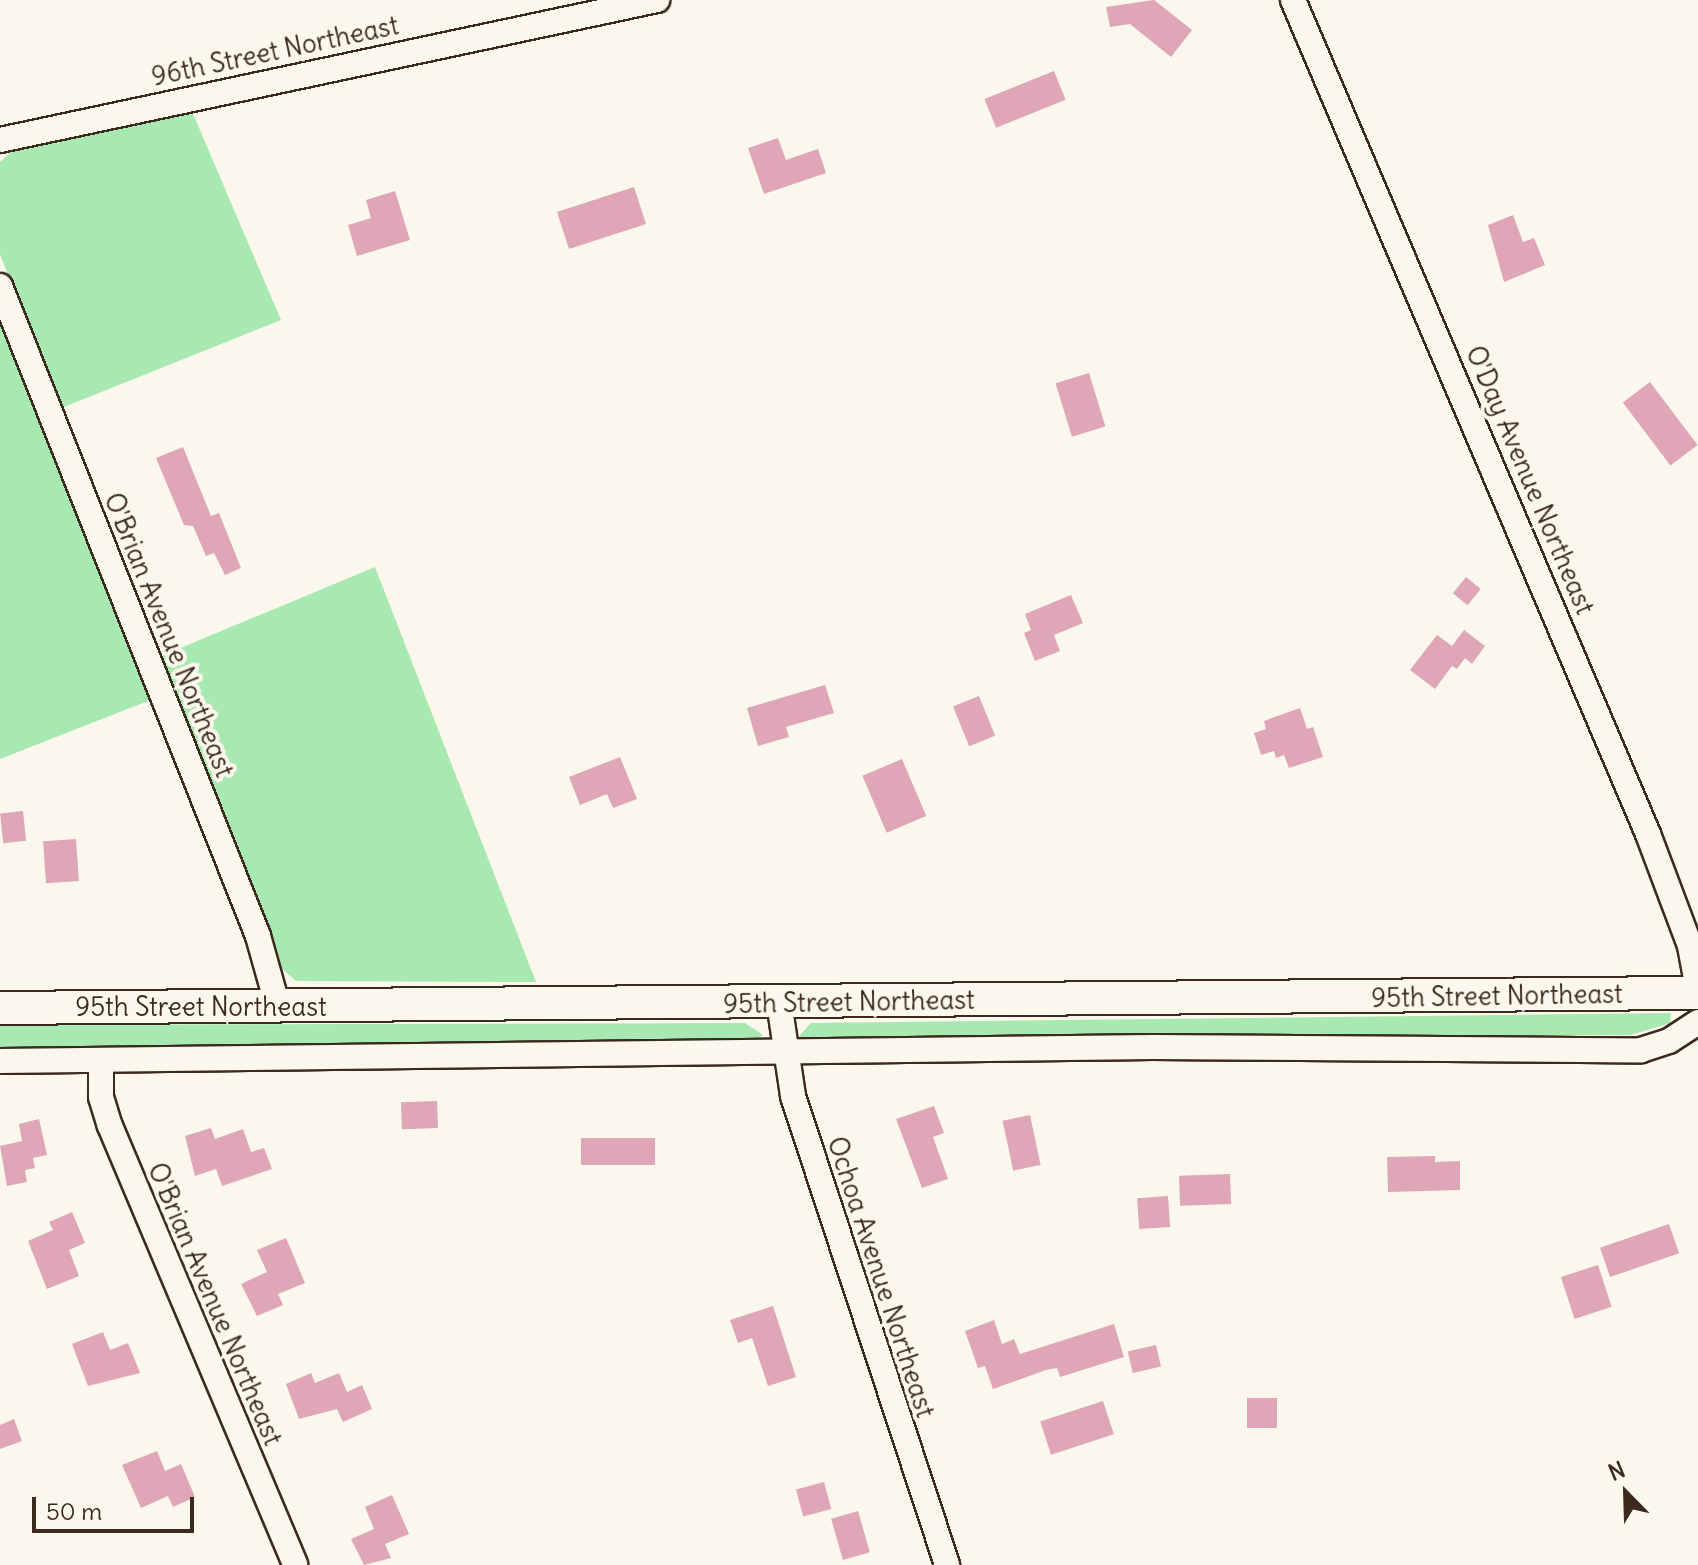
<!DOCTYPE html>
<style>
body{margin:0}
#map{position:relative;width:1698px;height:1565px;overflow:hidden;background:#fbf7ec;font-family:Delius,sans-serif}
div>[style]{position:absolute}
.green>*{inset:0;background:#a8e8b1}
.building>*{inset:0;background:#dea6b6;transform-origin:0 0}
.roads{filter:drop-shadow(2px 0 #3b2a1e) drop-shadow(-2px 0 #3b2a1e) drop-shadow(0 2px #3b2a1e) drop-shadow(0 -2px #3b2a1e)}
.minor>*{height:24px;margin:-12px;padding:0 12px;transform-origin:12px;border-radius:12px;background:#fbf7ec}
.major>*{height:32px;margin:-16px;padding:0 16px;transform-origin:16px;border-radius:16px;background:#fbf7ec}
span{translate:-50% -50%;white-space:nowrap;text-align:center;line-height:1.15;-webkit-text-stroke:8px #fbf7ec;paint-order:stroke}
.street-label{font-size:26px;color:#3b2a1e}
.north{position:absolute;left:1586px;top:1453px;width:80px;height:80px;-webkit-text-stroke:6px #fbf7ec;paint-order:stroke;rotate:337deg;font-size:22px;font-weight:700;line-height:32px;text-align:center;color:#3b2a1e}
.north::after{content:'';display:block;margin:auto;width:28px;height:36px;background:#3b2a1e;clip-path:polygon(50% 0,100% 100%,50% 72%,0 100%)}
.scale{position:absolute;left:32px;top:1497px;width:162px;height:36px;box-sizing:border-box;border:4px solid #3b2a1e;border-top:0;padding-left:10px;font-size:24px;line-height:28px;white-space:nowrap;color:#3b2a1e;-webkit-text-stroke:6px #fbf7ec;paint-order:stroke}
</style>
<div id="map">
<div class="green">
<i style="clip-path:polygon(191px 109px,281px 320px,59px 409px,0 254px,0 162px,17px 146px)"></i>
<i style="clip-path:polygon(0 307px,153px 699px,0 759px)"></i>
<i style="clip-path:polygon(375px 567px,536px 982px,296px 981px,279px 966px,159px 657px)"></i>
<i style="clip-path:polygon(1671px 1013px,1670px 1023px,1631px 1035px,801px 1040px,800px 1035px,811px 1023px)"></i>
<i style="clip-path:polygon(745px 1023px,763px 1035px,751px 1043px,0 1047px,0 1025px)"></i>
</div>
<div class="building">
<i style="clip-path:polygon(1154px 0,1192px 30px,1171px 57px,1130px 24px,1110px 27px,1106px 7px)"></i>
<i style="left:1054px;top:71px;width:31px;height:75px;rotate:68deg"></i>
<i style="clip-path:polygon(778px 138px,786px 160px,818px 149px,826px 173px,764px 194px,748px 148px)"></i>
<i style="left:634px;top:187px;width:39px;height:81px;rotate:72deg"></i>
<i style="clip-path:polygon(395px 191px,410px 240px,357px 256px,348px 225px,371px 218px,366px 200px)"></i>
<i style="clip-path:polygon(1513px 215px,1523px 242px,1534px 238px,1545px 265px,1504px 282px,1488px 225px)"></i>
<i style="left:1089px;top:373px;width:56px;height:35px;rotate:73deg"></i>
<i style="left:1650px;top:382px;width:79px;height:34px;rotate:53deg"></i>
<i style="clip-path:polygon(183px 447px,211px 516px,219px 513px,241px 568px,225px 575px,214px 553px,206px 556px,193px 526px,184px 525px,156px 458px)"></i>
<i style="left:1466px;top:577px;width:19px;height:21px;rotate:39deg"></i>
<i style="clip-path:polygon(1071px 595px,1083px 623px,1054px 635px,1060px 651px,1035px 661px,1024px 633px,1031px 630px,1025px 614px)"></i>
<i style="clip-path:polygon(1464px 630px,1485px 646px,1472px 664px,1465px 658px,1457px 669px,1452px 666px,1435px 689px,1410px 670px,1437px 635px,1452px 646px)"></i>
<i style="clip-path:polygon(825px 685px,834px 713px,786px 727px,789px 737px,758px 746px,747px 708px)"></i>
<i style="left:979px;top:696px;width:43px;height:28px;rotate:68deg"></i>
<i style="clip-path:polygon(1300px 708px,1307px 729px,1313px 727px,1323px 757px,1289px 768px,1284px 755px,1276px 758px,1274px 751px,1261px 755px,1254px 733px,1266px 729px,1264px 721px)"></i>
<i style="clip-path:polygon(620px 757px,637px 799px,613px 808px,607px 794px,580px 805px,569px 777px)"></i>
<i style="left:902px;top:759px;width:62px;height:43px;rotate:67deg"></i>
<i style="left:23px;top:811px;width:30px;height:23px;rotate:84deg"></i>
<i style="left:76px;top:839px;width:42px;height:33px;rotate:86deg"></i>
<i style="left:437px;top:1101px;width:27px;height:36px;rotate:88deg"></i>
<i style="clip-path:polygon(934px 1106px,944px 1133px,933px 1137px,948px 1179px,922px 1188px,896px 1119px)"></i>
<i style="left:1030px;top:1115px;width:51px;height:28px;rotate:78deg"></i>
<i style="clip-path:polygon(39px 1119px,47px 1155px,33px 1158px,35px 1168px,25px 1170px,27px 1182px,7px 1186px,0 1146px,22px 1141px,19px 1124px)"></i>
<i style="clip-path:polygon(211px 1128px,215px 1139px,243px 1129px,251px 1152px,264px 1148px,272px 1169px,222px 1186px,216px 1169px,195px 1176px,185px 1136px)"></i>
<i style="left:655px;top:1138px;width:27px;height:74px;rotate:90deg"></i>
<i style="clip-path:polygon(1435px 1156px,1435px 1162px,1460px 1161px,1460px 1190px,1388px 1192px,1387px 1157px)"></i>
<i style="left:1230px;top:1174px;width:30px;height:51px;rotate:88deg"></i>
<i style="left:1168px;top:1196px;width:31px;height:31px;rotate:86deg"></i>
<i style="clip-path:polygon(72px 1212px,85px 1243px,69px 1250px,79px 1276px,47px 1289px,28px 1241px,53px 1230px,49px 1222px)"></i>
<i style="left:1669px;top:1224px;width:31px;height:73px;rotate:71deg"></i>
<i style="clip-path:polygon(286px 1238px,305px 1283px,278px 1294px,283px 1305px,257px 1316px,241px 1284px,267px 1272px,257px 1250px)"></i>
<i style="left:1598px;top:1265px;width:44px;height:39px;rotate:72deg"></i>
<i style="clip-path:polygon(773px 1306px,796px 1377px,768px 1386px,752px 1338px,738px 1343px,730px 1320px)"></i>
<i style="clip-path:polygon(994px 1320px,1002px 1344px,1014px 1339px,1020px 1354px,1114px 1324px,1124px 1357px,1060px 1377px,1057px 1368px,1046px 1370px,993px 1389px,985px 1366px,978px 1368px,965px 1331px)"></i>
<i style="clip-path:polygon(103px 1332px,110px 1350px,128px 1343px,140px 1373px,88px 1386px,72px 1344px)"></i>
<i style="left:1156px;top:1345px;width:22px;height:29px;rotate:77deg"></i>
<i style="clip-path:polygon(311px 1373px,315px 1383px,339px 1373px,347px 1392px,362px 1385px,372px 1409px,343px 1422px,337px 1409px,299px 1419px,286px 1384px)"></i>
<i style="left:1247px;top:1398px;width:30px;height:30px"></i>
<i style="left:1103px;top:1401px;width:35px;height:66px;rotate:72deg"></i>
<i style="clip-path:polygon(14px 1419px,22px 1441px,0 1449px,0 1425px)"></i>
<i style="clip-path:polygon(157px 1451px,165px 1471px,181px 1464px,195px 1497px,173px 1507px,168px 1496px,141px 1508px,122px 1465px)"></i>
<i style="left:824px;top:1482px;width:28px;height:29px;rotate:75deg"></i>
<i style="clip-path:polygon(392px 1495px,409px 1534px,385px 1544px,391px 1558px,364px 1565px,351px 1539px,374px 1529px,365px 1507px)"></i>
<i style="left:858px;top:1511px;width:43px;height:28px;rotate:74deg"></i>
</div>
<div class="roads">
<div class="minor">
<i style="left:1293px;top:0;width:906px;rotate:66.94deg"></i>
<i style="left:1648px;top:834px;width:120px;rotate:69.4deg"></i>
<i style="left:1690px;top:946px;width:44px;rotate:79.5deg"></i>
<i style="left:0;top:140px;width:672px;rotate:-12.03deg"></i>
<i style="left:0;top:286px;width:699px;rotate:68.35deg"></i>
<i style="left:258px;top:936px;width:74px;rotate:74.3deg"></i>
<i style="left:779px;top:1002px;width:95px;rotate:81.5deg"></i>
<i style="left:793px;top:1096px;width:494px;rotate:71.8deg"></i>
<i style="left:0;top:1061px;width:1153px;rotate:-0.7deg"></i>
<i style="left:1153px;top:1047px;width:488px;rotate:0.4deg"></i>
<i style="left:1641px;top:1050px;width:29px;rotate:-18deg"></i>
<i style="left:1669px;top:1041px;width:35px;rotate:-33deg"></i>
<i style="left:101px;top:1061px;width:36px;rotate:90deg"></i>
<i style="left:101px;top:1097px;width:30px;rotate:73deg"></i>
<i style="left:110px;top:1126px;width:476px;rotate:67.1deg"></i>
</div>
<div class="major">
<i style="left:0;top:1008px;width:1698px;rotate:-0.51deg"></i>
</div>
</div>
<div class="street-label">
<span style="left:275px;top:51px;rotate:-12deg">96th Street Northeast</span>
<span style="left:1530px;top:480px;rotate:67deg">O'Day Avenue Northeast</span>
<span style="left:169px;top:635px;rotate:68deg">O'Brian Avenue Northeast</span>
<span style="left:1497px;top:996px;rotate:-1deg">95th Street Northeast</span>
<span style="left:849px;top:1002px;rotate:-1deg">95th Street Northeast</span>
<span style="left:201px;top:1007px">95th Street Northeast</span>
<span style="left:881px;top:1277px;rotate:72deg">Ochoa Avenue Northeast</span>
<span style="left:215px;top:1304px;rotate:67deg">O'Brian Avenue Northeast</span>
</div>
<div class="north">N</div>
<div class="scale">50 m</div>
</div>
